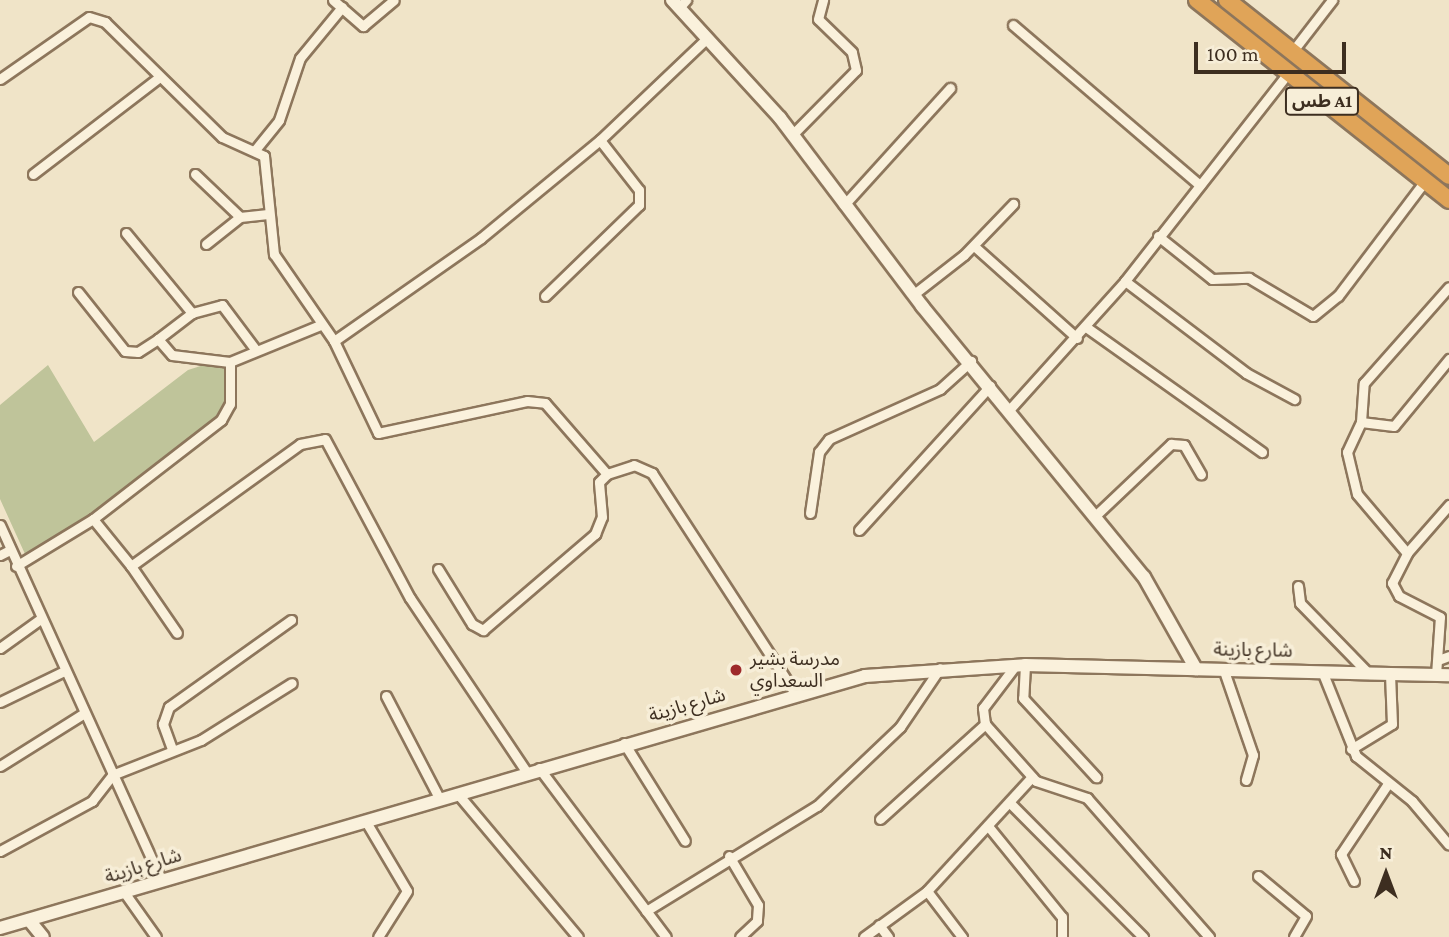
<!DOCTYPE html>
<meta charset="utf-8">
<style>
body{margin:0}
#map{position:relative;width:1449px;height:937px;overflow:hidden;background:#f0e4c8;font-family:"Crimson Pro","Noto Sans Arabic",serif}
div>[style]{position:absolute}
.cemetery>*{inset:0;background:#bfc49a}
.roads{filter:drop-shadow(2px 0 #8d765c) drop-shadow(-2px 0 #8d765c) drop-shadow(0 2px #8d765c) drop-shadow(0 -2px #8d765c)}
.street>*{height:9px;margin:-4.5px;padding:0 4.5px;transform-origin:4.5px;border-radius:4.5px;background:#faf1dc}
.secondary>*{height:12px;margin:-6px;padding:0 6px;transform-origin:6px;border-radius:6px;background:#faf1dc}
.highway>*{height:16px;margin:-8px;padding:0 8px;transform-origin:8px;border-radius:8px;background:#e0a458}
.dots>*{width:19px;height:19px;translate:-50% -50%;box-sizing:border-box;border:4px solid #f7eed8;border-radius:50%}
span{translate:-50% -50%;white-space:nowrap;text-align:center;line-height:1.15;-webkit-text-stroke:7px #f7eed8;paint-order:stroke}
.shield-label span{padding:2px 5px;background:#f7eed8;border:2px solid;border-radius:5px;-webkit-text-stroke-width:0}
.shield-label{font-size:18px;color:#3d2e20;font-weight:700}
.street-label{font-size:19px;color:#3d2e20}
.poi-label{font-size:19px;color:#3d2e20}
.left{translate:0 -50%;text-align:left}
.north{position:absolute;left:1351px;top:839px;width:70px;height:70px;-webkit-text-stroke:5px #f7eed8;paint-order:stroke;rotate:0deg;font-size:19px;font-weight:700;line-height:28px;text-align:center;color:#3d2e20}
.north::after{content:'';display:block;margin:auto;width:24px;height:32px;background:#3d2e20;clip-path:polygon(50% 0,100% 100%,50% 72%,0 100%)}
.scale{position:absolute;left:1194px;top:42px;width:152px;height:32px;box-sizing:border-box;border:4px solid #3d2e20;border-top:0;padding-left:9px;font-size:21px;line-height:24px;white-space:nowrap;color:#3d2e20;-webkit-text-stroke:5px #f7eed8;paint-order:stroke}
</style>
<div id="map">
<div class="cemetery">
<i style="clip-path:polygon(210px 363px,232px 369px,226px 412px,59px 539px,25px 554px,0 499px,0 405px,48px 365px,94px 442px,188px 370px)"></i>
</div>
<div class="roads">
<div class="street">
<i style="left:333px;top:0;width:40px;rotate:41deg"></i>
<i style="left:363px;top:26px;width:40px;rotate:-40deg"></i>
<i style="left:679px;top:8px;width:11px;rotate:-49deg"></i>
<i style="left:1013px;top:25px;width:246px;rotate:40.6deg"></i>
<i style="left:1292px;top:52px;width:66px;rotate:-52.4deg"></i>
<i style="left:0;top:79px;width:108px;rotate:-34.9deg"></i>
<i style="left:89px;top:17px;width:17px;rotate:17deg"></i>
<i style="left:105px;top:22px;width:164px;rotate:44.5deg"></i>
<i style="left:222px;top:137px;width:46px;rotate:24.3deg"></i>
<i style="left:264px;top:156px;width:99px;rotate:84.2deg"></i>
<i style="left:274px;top:254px;width:106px;rotate:55.4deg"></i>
<i style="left:334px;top:341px;width:102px;rotate:64.4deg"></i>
<i style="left:378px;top:433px;width:152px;rotate:-12.1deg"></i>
<i style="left:527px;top:401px;width:18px;rotate:6deg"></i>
<i style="left:545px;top:403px;width:94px;rotate:48.9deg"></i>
<i style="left:607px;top:474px;width:28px;rotate:-18deg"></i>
<i style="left:634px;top:465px;width:20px;rotate:24deg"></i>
<i style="left:652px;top:473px;width:265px;rotate:57deg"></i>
<i style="left:792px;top:135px;width:91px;rotate:-45.4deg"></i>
<i style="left:856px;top:70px;width:18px;rotate:-103deg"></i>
<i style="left:852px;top:52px;width:47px;rotate:-135.9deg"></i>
<i style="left:818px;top:19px;width:20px;rotate:-75deg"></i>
<i style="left:255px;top:150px;width:38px;rotate:-51deg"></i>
<i style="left:279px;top:120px;width:65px;rotate:-71.3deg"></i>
<i style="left:300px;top:58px;width:66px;rotate:-50.5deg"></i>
<i style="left:33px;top:174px;width:158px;rotate:-37.5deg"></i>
<i style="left:195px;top:174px;width:62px;rotate:43.7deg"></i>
<i style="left:844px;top:205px;width:158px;rotate:-47.8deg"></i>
<i style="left:126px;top:233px;width:104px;rotate:50.5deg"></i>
<i style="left:192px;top:313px;width:43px;rotate:142.6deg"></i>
<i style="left:1158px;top:236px;width:69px;rotate:38.5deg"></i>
<i style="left:1212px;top:279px;width:37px;rotate:-2deg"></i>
<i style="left:1249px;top:278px;width:74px;rotate:30.7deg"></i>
<i style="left:1313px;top:316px;width:32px;rotate:-39deg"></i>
<i style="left:1338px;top:296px;width:144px;rotate:-52.9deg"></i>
<i style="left:206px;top:244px;width:43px;rotate:-38.5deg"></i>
<i style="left:240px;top:217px;width:28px;rotate:-6deg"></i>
<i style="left:974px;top:246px;width:138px;rotate:41.8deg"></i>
<i style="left:1125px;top:281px;width:152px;rotate:37.2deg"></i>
<i style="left:1246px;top:373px;width:55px;rotate:28.4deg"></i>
<i style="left:78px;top:292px;width:75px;rotate:51.5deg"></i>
<i style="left:125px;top:351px;width:13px;rotate:4deg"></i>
<i style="left:138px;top:352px;width:24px;rotate:-33deg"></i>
<i style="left:158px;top:339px;width:21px;rotate:49deg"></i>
<i style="left:172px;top:355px;width:58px;rotate:6.9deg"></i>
<i style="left:914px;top:294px;width:63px;rotate:-38deg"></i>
<i style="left:964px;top:255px;width:71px;rotate:-46.1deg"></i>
<i style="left:545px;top:296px;width:131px;rotate:-44.1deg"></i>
<i style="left:639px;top:205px;width:15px;rotate:-90deg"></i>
<i style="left:639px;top:190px;width:63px;rotate:-128deg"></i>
<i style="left:600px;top:140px;width:148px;rotate:-43.6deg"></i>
<i style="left:192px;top:313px;width:31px;rotate:-15deg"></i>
<i style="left:222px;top:305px;width:55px;rotate:53.1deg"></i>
<i style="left:1086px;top:327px;width:216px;rotate:35.4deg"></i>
<i style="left:334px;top:341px;width:179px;rotate:-35deg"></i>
<i style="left:481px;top:238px;width:154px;rotate:-39.5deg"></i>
<i style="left:1009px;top:410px;width:173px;rotate:-48deg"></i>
<i style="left:1125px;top:281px;width:264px;rotate:-51.9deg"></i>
<i style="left:1361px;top:422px;width:33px;rotate:7deg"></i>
<i style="left:1394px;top:426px;width:87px;rotate:-50.6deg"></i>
<i style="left:810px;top:513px;width:62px;rotate:-81.6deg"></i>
<i style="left:819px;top:452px;width:16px;rotate:-52deg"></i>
<i style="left:829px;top:439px;width:122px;rotate:-24.2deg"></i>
<i style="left:940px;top:389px;width:42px;rotate:-42.1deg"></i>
<i style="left:1095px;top:516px;width:105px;rotate:-43.5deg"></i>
<i style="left:1171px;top:444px;width:13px;rotate:4deg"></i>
<i style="left:1184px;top:445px;width:34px;rotate:60deg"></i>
<i style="left:93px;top:519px;width:60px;rotate:51deg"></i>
<i style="left:131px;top:566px;width:208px;rotate:-35.8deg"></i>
<i style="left:300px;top:444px;width:25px;rotate:-11deg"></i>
<i style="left:325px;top:439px;width:180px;rotate:61.9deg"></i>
<i style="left:410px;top:598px;width:208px;rotate:56.2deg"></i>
<i style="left:0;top:525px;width:390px;rotate:65.6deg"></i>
<i style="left:859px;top:530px;width:195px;rotate:-47.7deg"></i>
<i style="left:1407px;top:553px;width:77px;rotate:-130.3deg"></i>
<i style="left:1357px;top:494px;width:43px;rotate:-103.4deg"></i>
<i style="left:1347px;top:452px;width:33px;rotate:-65deg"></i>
<i style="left:1361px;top:422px;width:39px;rotate:-86deg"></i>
<i style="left:1364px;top:383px;width:128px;rotate:-48.5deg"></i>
<i style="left:0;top:555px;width:11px;rotate:-27deg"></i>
<i style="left:16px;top:566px;width:90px;rotate:-31.4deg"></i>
<i style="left:93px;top:519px;width:162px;rotate:-37.7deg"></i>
<i style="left:221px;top:420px;width:18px;rotate:-61deg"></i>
<i style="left:230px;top:404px;width:42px;rotate:-90deg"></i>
<i style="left:230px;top:362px;width:97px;rotate:-22.3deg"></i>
<i style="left:131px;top:566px;width:81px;rotate:55.5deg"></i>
<i style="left:438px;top:569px;width:65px;rotate:58.3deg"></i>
<i style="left:472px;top:624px;width:13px;rotate:29deg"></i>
<i style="left:483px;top:630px;width:148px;rotate:-40.6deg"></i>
<i style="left:595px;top:534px;width:18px;rotate:-68deg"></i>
<i style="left:602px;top:517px;width:35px;rotate:-95deg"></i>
<i style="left:599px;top:482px;width:11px;rotate:-45deg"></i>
<i style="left:1298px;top:586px;width:17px;rotate:83deg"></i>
<i style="left:1300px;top:603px;width:98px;rotate:45.8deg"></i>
<i style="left:0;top:648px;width:48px;rotate:-35.7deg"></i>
<i style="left:1438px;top:660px;width:12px;rotate:-20deg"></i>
<i style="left:1025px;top:665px;width:33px;rotate:93deg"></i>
<i style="left:1023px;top:698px;width:108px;rotate:47.3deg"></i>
<i style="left:1015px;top:666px;width:53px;rotate:127.3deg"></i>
<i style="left:983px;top:708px;width:16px;rotate:83deg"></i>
<i style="left:985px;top:724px;width:76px;rotate:48.2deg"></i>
<i style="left:1036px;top:781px;width:54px;rotate:18.4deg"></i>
<i style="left:1087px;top:798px;width:185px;rotate:48.7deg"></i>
<i style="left:1223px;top:668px;width:92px;rotate:71deg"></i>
<i style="left:1253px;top:755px;width:26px;rotate:106deg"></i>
<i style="left:1322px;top:671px;width:92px;rotate:68.2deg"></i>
<i style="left:1356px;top:756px;width:72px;rotate:38.8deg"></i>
<i style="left:1412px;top:801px;width:57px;rotate:49.9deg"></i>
<i style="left:1436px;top:675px;width:58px;rotate:-86.1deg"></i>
<i style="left:1440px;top:617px;width:46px;rotate:-152.9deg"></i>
<i style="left:1399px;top:596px;width:15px;rotate:-118deg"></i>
<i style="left:1392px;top:583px;width:34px;rotate:-63deg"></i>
<i style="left:1407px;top:553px;width:64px;rotate:-48.8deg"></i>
<i style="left:386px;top:696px;width:115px;rotate:62.5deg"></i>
<i style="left:0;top:702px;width:69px;rotate:-25.8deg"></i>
<i style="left:624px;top:743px;width:115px;rotate:58.1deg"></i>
<i style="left:172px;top:749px;width:27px;rotate:-110deg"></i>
<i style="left:163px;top:724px;width:18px;rotate:-71deg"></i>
<i style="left:169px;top:707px;width:150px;rotate:-35.5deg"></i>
<i style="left:1351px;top:749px;width:48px;rotate:-31.4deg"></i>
<i style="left:1392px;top:724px;width:50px;rotate:-92.3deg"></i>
<i style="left:0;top:766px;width:98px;rotate:-32.1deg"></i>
<i style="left:539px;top:768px;width:211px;rotate:53.1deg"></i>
<i style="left:457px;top:793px;width:188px;rotate:50deg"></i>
<i style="left:1010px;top:803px;width:189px;rotate:45.2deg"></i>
<i style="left:880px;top:819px;width:142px;rotate:-42.1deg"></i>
<i style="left:365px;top:820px;width:82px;rotate:59.4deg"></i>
<i style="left:407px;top:891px;width:54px;rotate:122.2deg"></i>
<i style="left:988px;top:826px;width:117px;rotate:50.9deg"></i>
<i style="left:1062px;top:917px;width:20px;rotate:90deg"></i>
<i style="left:0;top:851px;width:105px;rotate:-28.5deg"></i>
<i style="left:92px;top:801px;width:33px;rotate:-52deg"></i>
<i style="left:112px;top:775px;width:96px;rotate:-21.5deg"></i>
<i style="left:201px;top:740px;width:107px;rotate:-32.1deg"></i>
<i style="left:729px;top:856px;width:57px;rotate:59.4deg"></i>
<i style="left:758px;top:905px;width:16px;rotate:94deg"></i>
<i style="left:757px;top:921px;width:23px;rotate:137deg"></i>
<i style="left:1258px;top:876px;width:62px;rotate:39.8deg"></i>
<i style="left:1306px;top:916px;width:24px;rotate:120deg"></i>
<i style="left:1354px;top:881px;width:30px;rotate:-116deg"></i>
<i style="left:1341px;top:854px;width:83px;rotate:-56.3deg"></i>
<i style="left:927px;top:891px;width:58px;rotate:52.7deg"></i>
<i style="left:124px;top:892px;width:55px;rotate:54.6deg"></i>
<i style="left:646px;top:911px;width:201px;rotate:-31.6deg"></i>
<i style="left:817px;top:806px;width:115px;rotate:-43.6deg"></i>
<i style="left:900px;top:727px;width:71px;rotate:-55.9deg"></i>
<i style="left:879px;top:925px;width:15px;rotate:53deg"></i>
<i style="left:864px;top:937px;width:78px;rotate:-36.1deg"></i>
<i style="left:927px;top:891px;width:155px;rotate:-47.4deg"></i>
</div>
<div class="secondary">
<i style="left:672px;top:0;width:160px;rotate:47.5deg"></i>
<i style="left:780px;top:118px;width:236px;rotate:52.9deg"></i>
<i style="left:922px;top:306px;width:350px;rotate:50.7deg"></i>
<i style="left:1144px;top:577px;width:106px;rotate:60.5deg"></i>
<i style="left:29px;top:920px;width:22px;rotate:51deg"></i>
<i style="left:0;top:928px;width:901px;rotate:-16.24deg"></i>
<i style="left:865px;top:676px;width:160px;rotate:-3.9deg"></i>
<i style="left:1025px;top:665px;width:424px;rotate:1.4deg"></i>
</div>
<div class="highway">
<i style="left:1197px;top:0;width:322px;rotate:38.4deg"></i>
<i style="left:1227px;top:0;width:283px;rotate:38.4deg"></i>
</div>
</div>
<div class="dots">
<i style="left:736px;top:670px;background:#9e2a2b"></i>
</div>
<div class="shield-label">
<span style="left:1322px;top:101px">طس A1</span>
</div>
<div class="street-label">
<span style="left:1253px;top:650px;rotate:1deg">شارع بازينة</span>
<span style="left:687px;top:705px;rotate:-16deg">شارع بازينة</span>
<span style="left:143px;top:866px;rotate:-17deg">شارع بازينة</span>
</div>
<div class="poi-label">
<span class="left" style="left:750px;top:670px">مدرسة بشير<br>السعداوي</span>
</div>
<div class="north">N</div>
<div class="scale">100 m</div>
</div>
